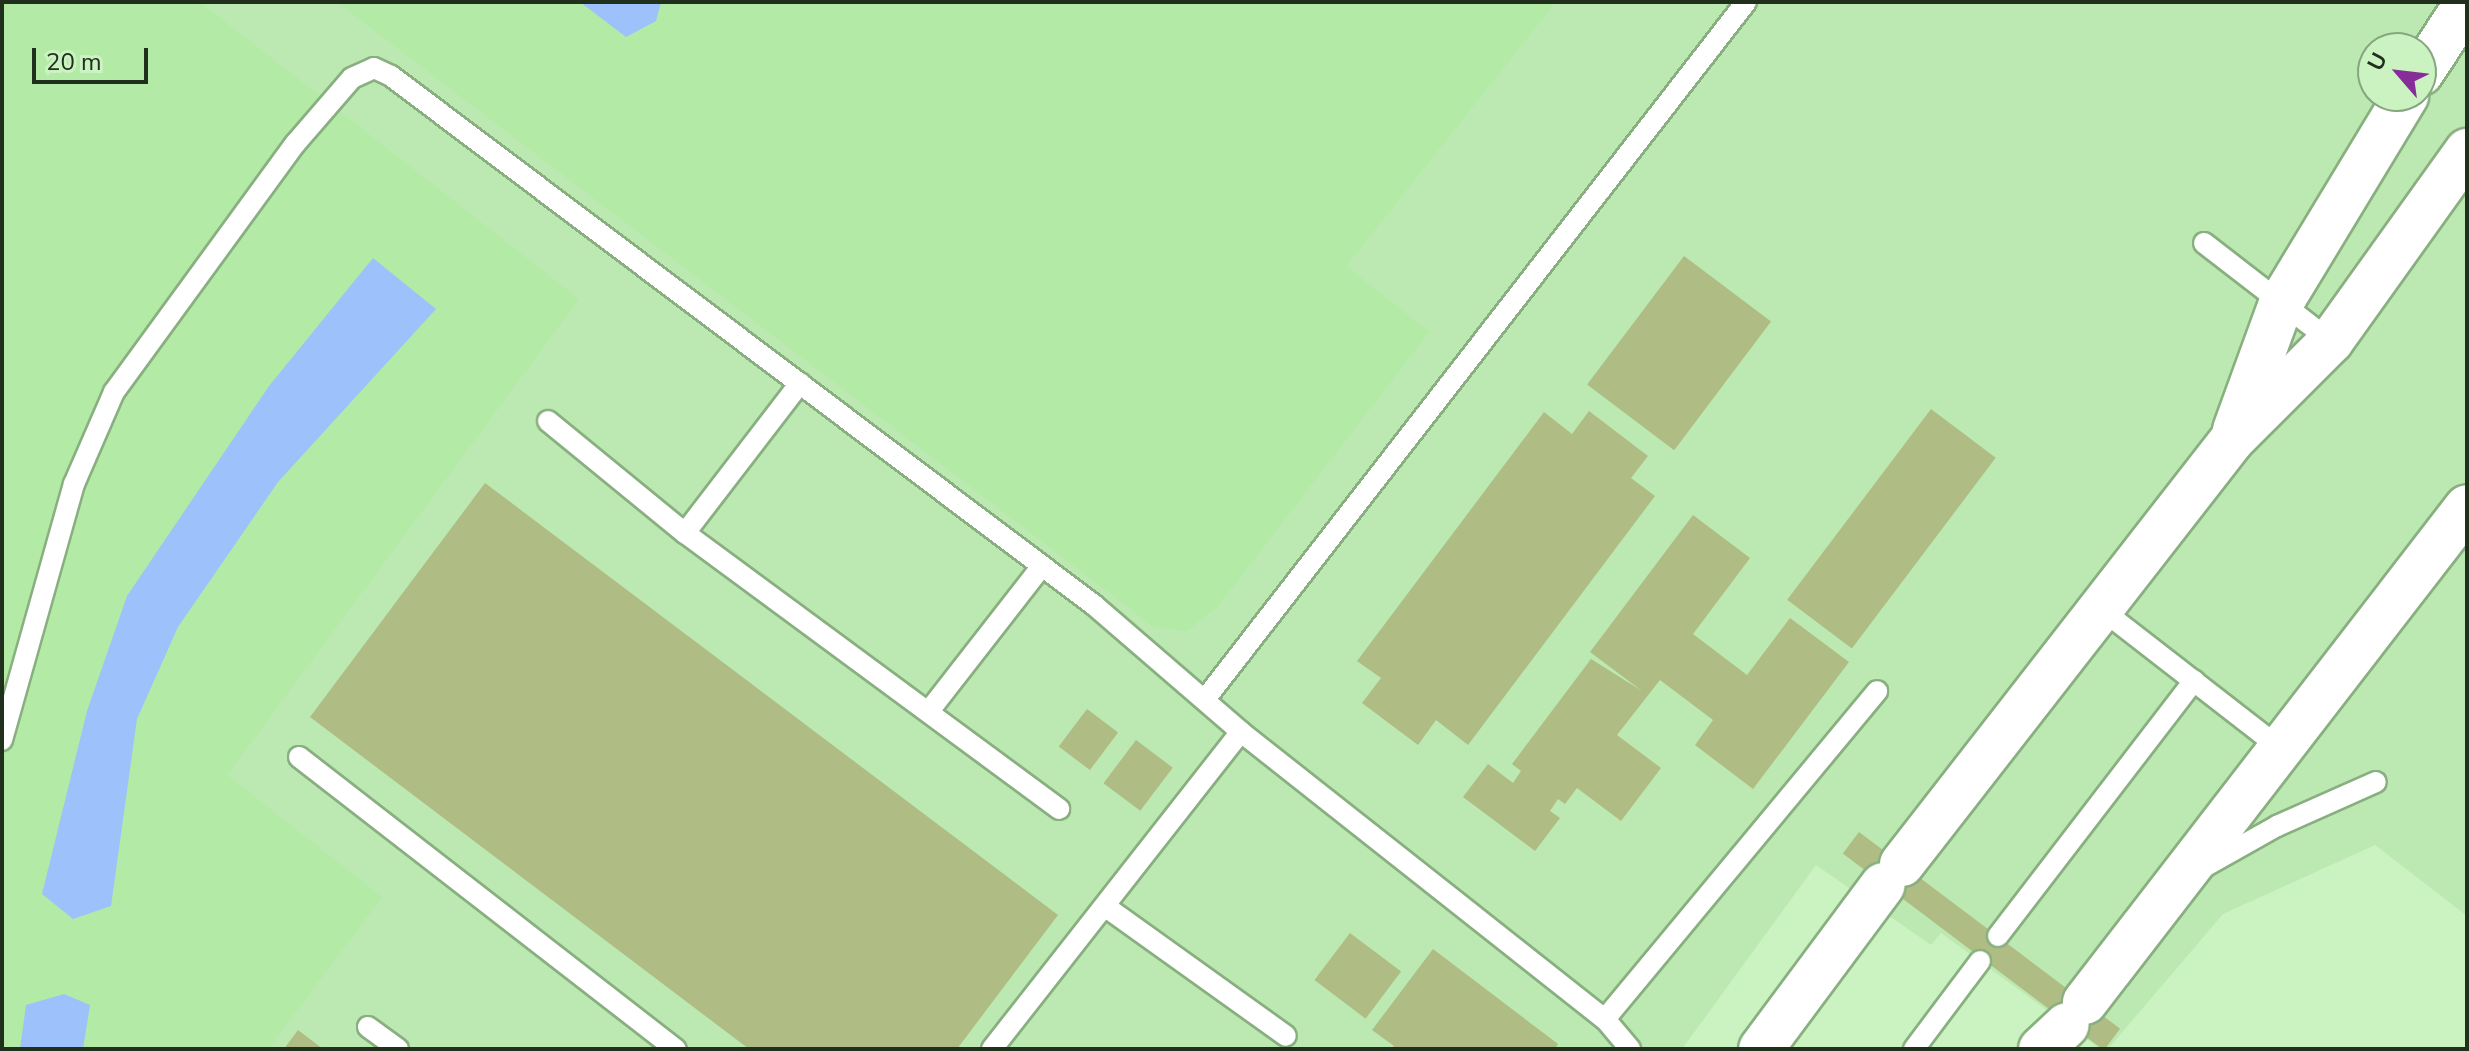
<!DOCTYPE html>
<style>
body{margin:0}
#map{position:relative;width:2469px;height:1051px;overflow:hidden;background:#cbf3c1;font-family:"Nunito Sans",sans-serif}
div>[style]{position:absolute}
.built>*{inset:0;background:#bce8b1}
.green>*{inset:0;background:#b3eaa6}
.water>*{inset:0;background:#9dc1fa}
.building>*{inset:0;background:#afbd84;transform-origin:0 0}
.roads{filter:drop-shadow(2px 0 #89af80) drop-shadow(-2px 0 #89af80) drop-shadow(0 2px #89af80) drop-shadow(0 -2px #89af80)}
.service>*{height:20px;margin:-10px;padding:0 10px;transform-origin:10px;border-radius:10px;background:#fff}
.tertiary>*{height:44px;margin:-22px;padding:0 22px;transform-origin:22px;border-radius:22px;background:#fff}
span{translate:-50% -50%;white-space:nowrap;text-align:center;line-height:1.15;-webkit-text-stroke:6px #cbf3c1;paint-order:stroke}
.frame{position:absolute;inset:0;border:4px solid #21301d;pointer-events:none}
.north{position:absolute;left:2357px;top:32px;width:80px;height:80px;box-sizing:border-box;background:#cbf3c1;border:2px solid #87a57f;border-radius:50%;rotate:298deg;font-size:22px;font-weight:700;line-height:32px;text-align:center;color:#21301d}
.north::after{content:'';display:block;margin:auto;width:28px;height:36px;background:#862d9a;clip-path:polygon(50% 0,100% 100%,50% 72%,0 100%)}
.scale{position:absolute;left:32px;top:48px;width:116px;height:36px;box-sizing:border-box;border:4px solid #21301d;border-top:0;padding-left:10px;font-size:24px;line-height:28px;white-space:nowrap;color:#21301d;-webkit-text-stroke:6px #cbf3c1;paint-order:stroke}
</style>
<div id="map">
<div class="built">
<i style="clip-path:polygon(evenodd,2px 2px,2467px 2px,2467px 916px,2375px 845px,2223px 914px,2108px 1049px,2100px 1049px,1941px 933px,1931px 945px,1816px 865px,1682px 1049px,2px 1049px,2px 2px,2373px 48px,2421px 48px,2421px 96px,2373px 96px,2373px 48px)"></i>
</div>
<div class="green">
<i style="clip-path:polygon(2px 2px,200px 2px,579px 299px,227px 775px,382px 897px,268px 1049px,2px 1049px)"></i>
<i style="clip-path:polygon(337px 2px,1556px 2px,1346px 266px,1429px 332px,1218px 606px,1187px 631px,1154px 627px)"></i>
</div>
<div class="water">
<i style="clip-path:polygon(580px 2px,661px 2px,656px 21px,626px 37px)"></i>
<i style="clip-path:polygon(373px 258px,436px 309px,278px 482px,178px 627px,137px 719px,111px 906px,73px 919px,42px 894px,87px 711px,127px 596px,269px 386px)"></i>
<i style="clip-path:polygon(64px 994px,90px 1005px,83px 1049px,20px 1049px,26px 1005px)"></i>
</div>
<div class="building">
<i style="left:1684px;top:256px;width:109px;height:161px;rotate:37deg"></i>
<i style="left:1931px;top:409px;width:81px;height:239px;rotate:37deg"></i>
<i style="clip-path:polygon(1589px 411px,1648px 456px,1631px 478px,1655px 496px,1468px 745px,1436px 720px,1418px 745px,1362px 703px,1381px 678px,1357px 661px,1544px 412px,1572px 434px)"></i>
<i style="clip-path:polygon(485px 483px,1058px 915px,957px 1049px,749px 1049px,310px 717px)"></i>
<i style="clip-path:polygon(1693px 515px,1750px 558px,1693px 634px,1747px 675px,1790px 618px,1849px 662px,1753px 789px,1695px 745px,1713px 720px,1660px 680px,1617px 735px,1661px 768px,1621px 821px,1577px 788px,1565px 804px,1558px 799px,1550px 811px,1560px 818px,1535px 851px,1463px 797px,1488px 764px,1513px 783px,1521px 771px,1512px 764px,1591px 659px,1642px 691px,1590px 652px)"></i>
<i style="left:1087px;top:709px;width:39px;height:47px;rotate:37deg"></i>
<i style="left:1136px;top:740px;width:46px;height:54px;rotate:37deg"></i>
<i style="left:1859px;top:832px;width:327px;height:27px;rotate:37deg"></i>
<i style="left:1350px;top:933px;width:64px;height:59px;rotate:37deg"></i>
<i style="clip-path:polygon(1433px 949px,1558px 1044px,1555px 1049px,1391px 1049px,1394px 1046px,1372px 1030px)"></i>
<i style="clip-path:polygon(298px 1030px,323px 1049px,284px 1049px)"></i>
</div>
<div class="roads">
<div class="service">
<i style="left:2204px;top:243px;width:160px;rotate:37.7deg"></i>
<i style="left:548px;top:421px;width:177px;rotate:39.3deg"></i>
<i style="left:685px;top:533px;width:465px;rotate:36.4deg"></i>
<i style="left:685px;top:533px;width:189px;rotate:-52.5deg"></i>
<i style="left:2101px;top:609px;width:225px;rotate:37.8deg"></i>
<i style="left:1206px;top:698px;width:881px;rotate:-52.19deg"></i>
<i style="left:929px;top:711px;width:184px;rotate:-52.1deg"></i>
<i style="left:2px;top:740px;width:266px;rotate:-74.3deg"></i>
<i style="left:74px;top:484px;width:100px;rotate:-66.5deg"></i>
<i style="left:114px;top:392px;width:307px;rotate:-53.9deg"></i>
<i style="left:295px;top:144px;width:87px;rotate:-49.2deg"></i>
<i style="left:352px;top:78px;width:24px;rotate:-24deg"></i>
<i style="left:374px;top:68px;width:19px;rotate:25deg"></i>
<i style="left:391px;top:76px;width:880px;rotate:36.96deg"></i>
<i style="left:1094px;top:605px;width:194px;rotate:40.8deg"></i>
<i style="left:299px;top:757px;width:477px;rotate:37.8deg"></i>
<i style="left:2204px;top:867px;width:84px;rotate:-29.3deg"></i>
<i style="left:2277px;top:826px;width:108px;rotate:-24deg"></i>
<i style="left:1106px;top:907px;width:221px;rotate:35.6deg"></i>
<i style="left:1998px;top:936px;width:322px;rotate:-52.5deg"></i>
<i style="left:1605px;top:1019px;width:426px;rotate:-50.3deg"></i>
<i style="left:368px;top:1027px;width:37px;rotate:36deg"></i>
<i style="left:992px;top:1049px;width:403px;rotate:-51.9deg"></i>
<i style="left:1241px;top:732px;width:464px;rotate:38.3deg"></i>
<i style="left:1605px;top:1019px;width:39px;rotate:50deg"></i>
<i style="left:1914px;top:1049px;width:110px;rotate:-53.1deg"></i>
</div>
<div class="tertiary">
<i style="left:2421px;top:73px;width:84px;rotate:-56.7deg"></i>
<i style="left:2235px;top:430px;width:137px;rotate:-70deg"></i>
<i style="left:2282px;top:301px;width:240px;rotate:-58.8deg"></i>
<i style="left:1902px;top:864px;width:537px;rotate:-52.11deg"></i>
<i style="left:2232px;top:440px;width:140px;rotate:-45deg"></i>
<i style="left:2331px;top:341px;width:234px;rotate:-54.4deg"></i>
<i style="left:2085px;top:1002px;width:625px;rotate:-52.34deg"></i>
<i style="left:1761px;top:1049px;width:204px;rotate:-53.4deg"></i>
<i style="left:2041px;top:1049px;width:35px;rotate:-43deg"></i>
</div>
</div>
<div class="frame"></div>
<div class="north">U</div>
<div class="scale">20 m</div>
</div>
